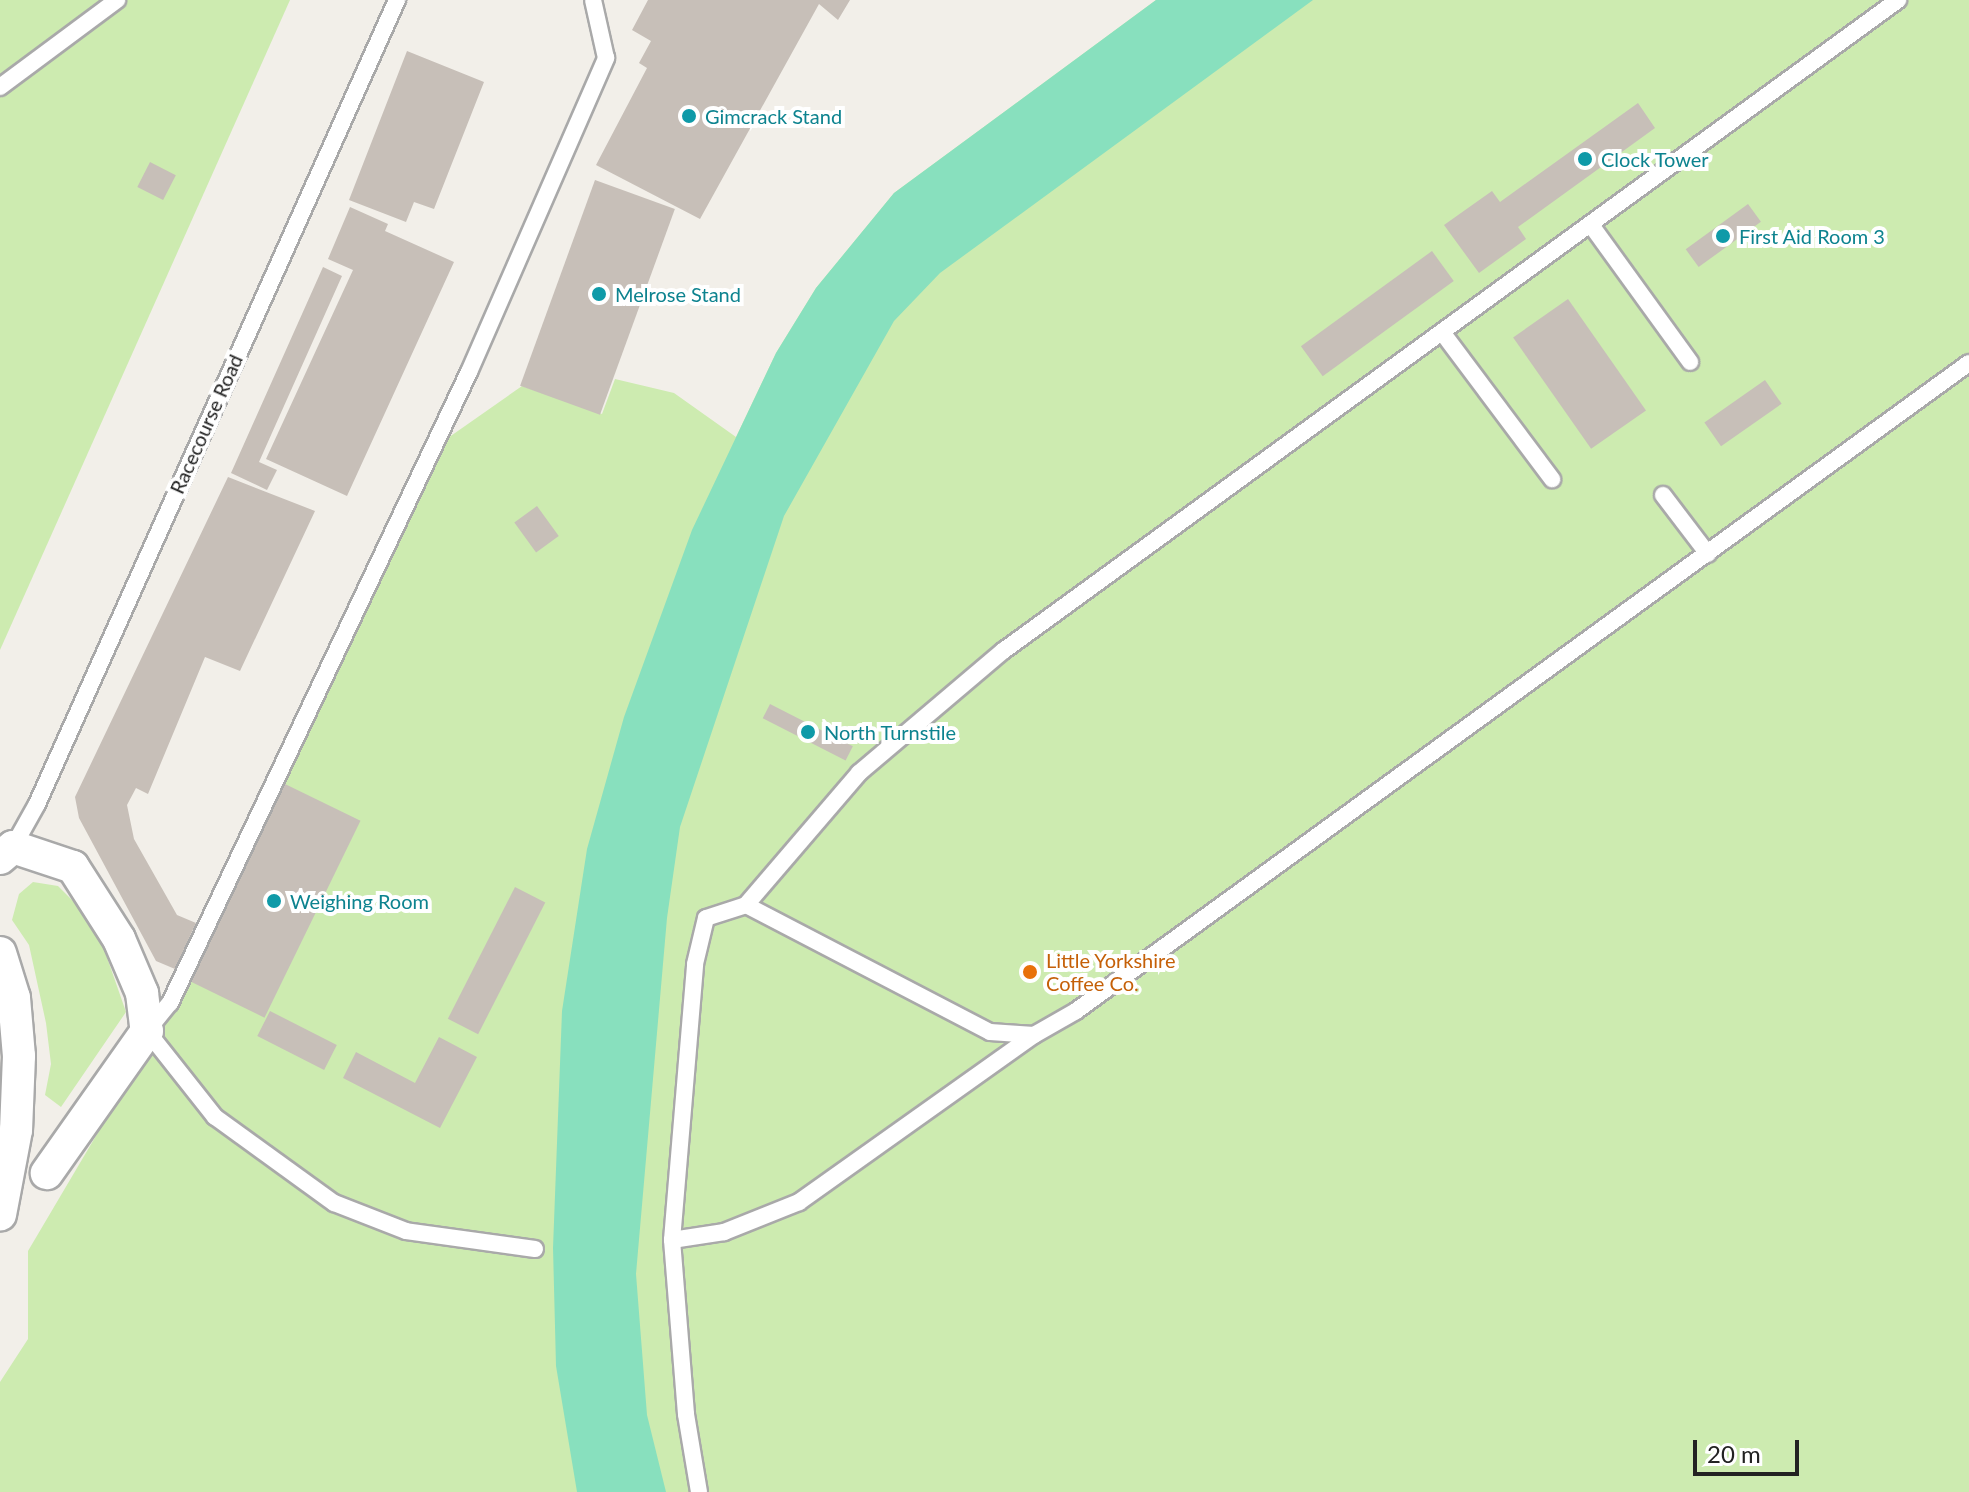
<!DOCTYPE html>
<style>
body{margin:0}
#map{position:relative;width:1969px;height:1492px;overflow:hidden;background:#f2efe9;font-family:Lato,sans-serif}
div>[style]{position:absolute}
.grass>*{inset:0;background:#cdebb0}
.pitch>*{inset:0;background:#88e0be}
.building>*{inset:0;background:#c7bfb8;transform-origin:0 0}
.roads{filter:drop-shadow(2px 0 #a9a9a9) drop-shadow(-2px 0 #a9a9a9) drop-shadow(0 2px #a9a9a9) drop-shadow(0 -2px #a9a9a9)}
.lane>*{height:16px;margin:-8px;padding:0 8px;transform-origin:8px;border-radius:8px;background:#fff}
.street>*{height:32px;margin:-16px;padding:0 16px;transform-origin:16px;border-radius:16px;background:#fff}
.dots>*{width:22px;height:22px;translate:-50% -50%;box-sizing:border-box;border:4px solid #fff;border-radius:50%}
span{translate:-50% -50%;white-space:nowrap;text-align:center;line-height:1.15;-webkit-text-stroke:8px #fff;paint-order:stroke}
.culture-label{font-size:20px;color:#0d838f}
.left{translate:0 -50%;text-align:left}
.street-label{font-size:20px;color:#222}
.food-label{font-size:20px;color:#c56008}
.scale{position:absolute;left:1693px;top:1440px;width:106px;height:36px;box-sizing:border-box;border:4px solid #222;border-top:0;padding-left:10px;font-size:24px;line-height:28px;white-space:nowrap;color:#222;-webkit-text-stroke:6px #fff;paint-order:stroke}
</style>
<div id="map">
<div class="grass">
<i style="clip-path:polygon(0 0,290px 0,0 650px)"></i>
<i style="clip-path:polygon(1156px 0,1969px 0,1969px 1492px,0 1492px,0 1382px,28px 1339px,28px 1251px,188px 980px,445px 440px,522px 386px,602px 414px,615px 379px,674px 393px,736px 437px,776px 353px,816px 288px,894px 193px)"></i>
<i style="clip-path:polygon(33px 882px,58px 886px,79px 907px,102px 943px,126px 1012px,61px 1107px,45px 1095px,51px 1064px,46px 1023px,29px 945px,12px 920px,19px 894px)"></i>
</div>
<div class="pitch">
<i style="clip-path:polygon(1156px 0,1313px 0,940px 273px,894px 321px,784px 516px,680px 827px,667px 918px,636px 1274px,647px 1415px,666px 1492px,577px 1492px,556px 1366px,553px 1248px,562px 1011px,587px 849px,624px 717px,692px 530px,776px 353px,816px 288px,894px 193px)"></i>
</div>
<div class="building">
<i style="clip-path:polygon(648px 0,850px 0,838px 20px,819px 4px,700px 219px,596px 165px,647px 68px,639px 63px,651px 41px,632px 30px)"></i>
<i style="clip-path:polygon(407px 51px,484px 82px,434px 209px,414px 202px,406px 222px,349px 200px)"></i>
<i style="clip-path:polygon(1638px 103px,1655px 128px,1518px 227px,1526px 239px,1479px 273px,1444px 225px,1492px 191px,1500px 202px)"></i>
<i style="left:150px;top:162px;width:29px;height:28px;rotate:27deg"></i>
<i style="left:595px;top:180px;width:85px;height:219px;rotate:20deg"></i>
<i style="left:1748px;top:204px;width:22px;height:77px;rotate:54deg"></i>
<i style="clip-path:polygon(350px 207px,388px 224px,385px 231px,454px 262px,347px 496px,266px 459px,353px 270px,328px 259px)"></i>
<i style="left:1432px;top:251px;width:37px;height:162px;rotate:54deg"></i>
<i style="clip-path:polygon(323px 267px,342px 276px,259px 462px,277px 470px,267px 490px,231px 473px)"></i>
<i style="left:1568px;top:299px;width:136px;height:67px;rotate:55deg"></i>
<i style="left:1765px;top:380px;width:29px;height:74px;rotate:55deg"></i>
<i style="clip-path:polygon(228px 477px,315px 511px,240px 671px,205px 657px,148px 794px,136px 788px,127px 805px,134px 839px,177px 915px,196px 923px,175px 969px,156px 961px,79px 818px,75px 797px)"></i>
<i style="left:537px;top:506px;width:37px;height:28px;rotate:54deg"></i>
<i style="left:770px;top:704px;width:93px;height:16px;rotate:27deg"></i>
<i style="left:285px;top:784px;width:84px;height:219px;rotate:26deg"></i>
<i style="left:515px;top:887px;width:34px;height:148px;rotate:27deg"></i>
<i style="left:270px;top:1011px;width:75px;height:28px;rotate:27deg"></i>
<i style="clip-path:polygon(439px 1037px,477px 1057px,440px 1128px,343px 1078px,356px 1052px,415px 1083px)"></i>
</div>
<div class="roads">
<div class="lane">
<i style="left:0;top:87px;width:146px;rotate:-36.6deg"></i>
<i style="left:1591px;top:225px;width:169px;rotate:54.1deg"></i>
<i style="left:1442px;top:332px;width:184px;rotate:53.2deg"></i>
<i style="left:1663px;top:495px;width:74px;rotate:52.7deg"></i>
<i style="left:13px;top:847px;width:49px;rotate:-60.8deg"></i>
<i style="left:37px;top:804px;width:881px;rotate:-65.88deg"></i>
<i style="left:746px;top:905px;width:174px;rotate:-49.4deg"></i>
<i style="left:859px;top:773px;width:189px;rotate:-40.3deg"></i>
<i style="left:1003px;top:651px;width:1107px;rotate:-36.03deg"></i>
<i style="left:672px;top:1240px;width:277px;rotate:-85.2deg"></i>
<i style="left:695px;top:964px;width:47px;rotate:-76.6deg"></i>
<i style="left:706px;top:918px;width:42px;rotate:-18deg"></i>
<i style="left:746px;top:905px;width:275px;rotate:27.5deg"></i>
<i style="left:990px;top:1032px;width:44px;rotate:3.9deg"></i>
<i style="left:535px;top:1249px;width:130px;rotate:-172.1deg"></i>
<i style="left:406px;top:1231px;width:77px;rotate:-158.7deg"></i>
<i style="left:334px;top:1203px;width:147px;rotate:-144.1deg"></i>
<i style="left:215px;top:1117px;width:110px;rotate:-128.3deg"></i>
<i style="left:147px;top:1031px;width:36px;rotate:-51deg"></i>
<i style="left:170px;top:1003px;width:698px;rotate:-64.65deg"></i>
<i style="left:469px;top:372px;width:343px;rotate:-66.4deg"></i>
<i style="left:606px;top:58px;width:59px;rotate:-102.6deg"></i>
<i style="left:699px;top:1492px;width:79px;rotate:-99.5deg"></i>
<i style="left:686px;top:1414px;width:175px;rotate:-94.6deg"></i>
<i style="left:672px;top:1240px;width:53px;rotate:-8.7deg"></i>
<i style="left:724px;top:1232px;width:81px;rotate:-21.8deg"></i>
<i style="left:799px;top:1202px;width:288px;rotate:-35.4deg"></i>
<i style="left:1034px;top:1035px;width:48px;rotate:-29.7deg"></i>
<i style="left:1076px;top:1011px;width:1103px;rotate:-35.97deg"></i>
</div>
<div class="street">
<i style="left:0;top:858px;width:17px;rotate:-40deg"></i>
<i style="left:13px;top:847px;width:63px;rotate:18.4deg"></i>
<i style="left:73px;top:867px;width:85px;rotate:57.4deg"></i>
<i style="left:119px;top:939px;width:59px;rotate:66.9deg"></i>
<i style="left:142px;top:993px;width:38px;rotate:83deg"></i>
<i style="left:147px;top:1031px;width:174px;rotate:125.2deg"></i>
<i style="left:0;top:953px;width:47px;rotate:72.7deg"></i>
<i style="left:14px;top:998px;width:58px;rotate:85.1deg"></i>
<i style="left:19px;top:1056px;width:74px;rotate:92.3deg"></i>
<i style="left:16px;top:1130px;width:86px;rotate:100.7deg"></i>
</div>
</div>
<div class="dots">
<i style="left:689px;top:116px;background:#0f9aa8"></i>
<i style="left:1585px;top:159px;background:#0f9aa8"></i>
<i style="left:1723px;top:236px;background:#0f9aa8"></i>
<i style="left:599px;top:294px;background:#0f9aa8"></i>
<i style="left:808px;top:732px;background:#0f9aa8"></i>
<i style="left:274px;top:901px;background:#0f9aa8"></i>
<i style="left:1030px;top:972px;background:#e8710a"></i>
</div>
<div class="culture-label">
<span class="left" style="left:705px;top:116px">Gimcrack Stand</span>
<span class="left" style="left:1601px;top:159px">Clock Tower</span>
<span class="left" style="left:1739px;top:236px">First Aid Room 3</span>
<span class="left" style="left:615px;top:294px">Melrose Stand</span>
<span class="left" style="left:824px;top:732px">North Turnstile</span>
<span class="left" style="left:290px;top:901px">Weighing Room</span>
</div>
<div class="street-label">
<span style="left:206px;top:424px;rotate:-66deg">Racecourse Road</span>
</div>
<div class="food-label">
<span class="left" style="left:1046px;top:972px">Little Yorkshire<br>Coffee Co.</span>
</div>
<div class="scale">20 m</div>
</div>
